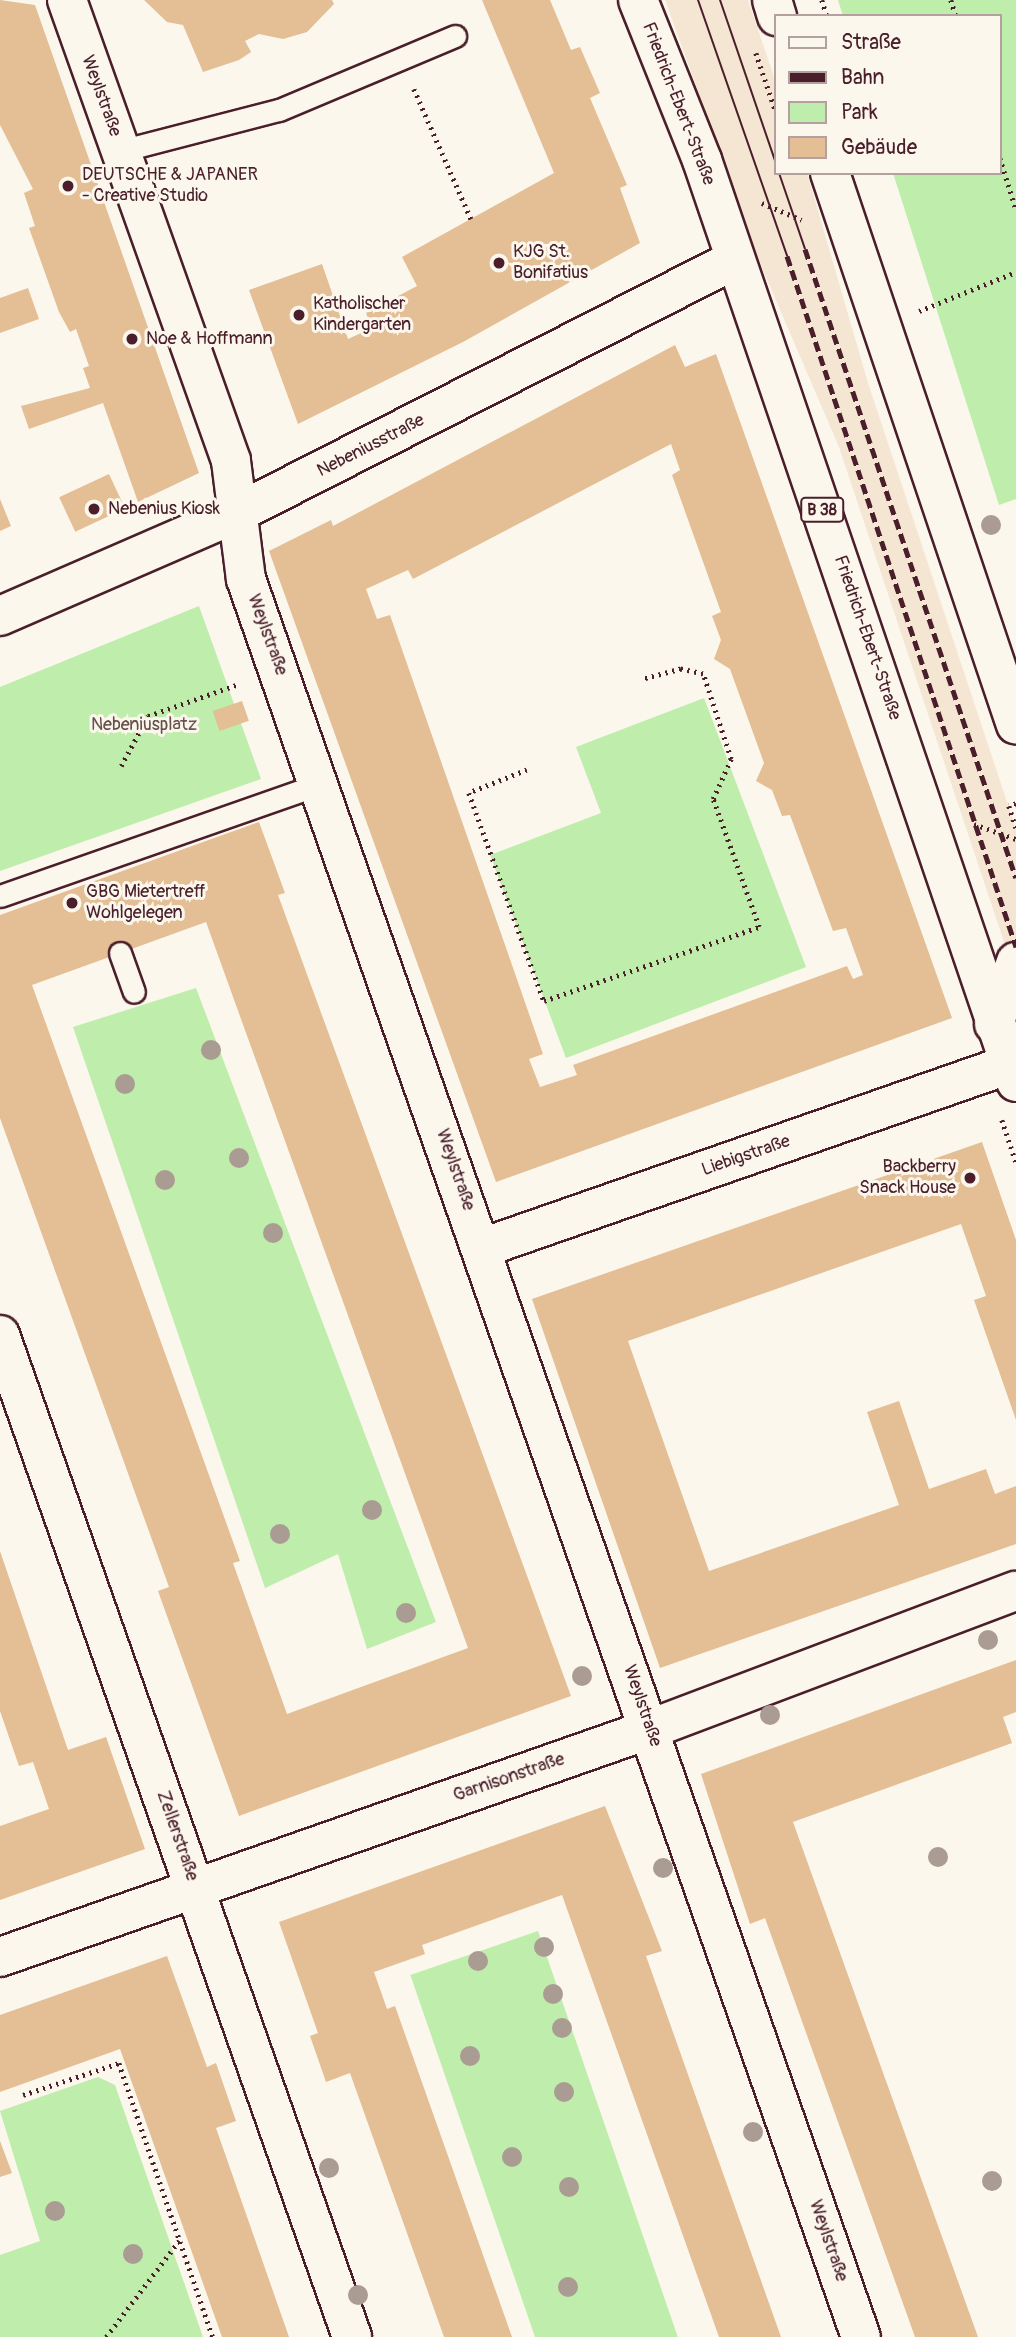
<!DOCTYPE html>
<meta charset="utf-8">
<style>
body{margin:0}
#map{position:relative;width:1016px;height:2337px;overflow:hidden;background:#fbf7ec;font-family:Pangolin,sans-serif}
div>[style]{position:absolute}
.built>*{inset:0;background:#f4e6d2}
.green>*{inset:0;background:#beedac;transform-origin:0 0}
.building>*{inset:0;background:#e4be95;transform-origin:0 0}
.path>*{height:4.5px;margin-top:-2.25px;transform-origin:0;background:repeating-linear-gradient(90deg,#4a1f2b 0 2px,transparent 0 7px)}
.roads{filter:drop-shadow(2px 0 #4a1f2b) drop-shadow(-2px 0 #4a1f2b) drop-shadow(0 2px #4a1f2b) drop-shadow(0 -2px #4a1f2b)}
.lane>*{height:21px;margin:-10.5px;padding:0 10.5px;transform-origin:10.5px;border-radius:10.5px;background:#fbf7ec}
.street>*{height:38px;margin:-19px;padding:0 19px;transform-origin:19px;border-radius:19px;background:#fbf7ec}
.primary>*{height:38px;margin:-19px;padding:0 19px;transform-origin:19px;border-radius:19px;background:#fbf7ec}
.tram>*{height:2px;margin:-1px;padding:0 1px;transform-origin:1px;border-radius:1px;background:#4a1f2b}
.rail>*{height:5px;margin-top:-2.5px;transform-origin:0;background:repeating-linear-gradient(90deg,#4a1f2b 0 10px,transparent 0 15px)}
.trees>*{width:20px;height:20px;margin:-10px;border-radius:50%;background:#aa9c93}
.dots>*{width:19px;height:19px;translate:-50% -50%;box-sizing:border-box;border:4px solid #fbf7ec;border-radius:50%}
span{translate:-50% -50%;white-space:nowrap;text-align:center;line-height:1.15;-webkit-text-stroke:6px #fbf7ec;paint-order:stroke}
.shield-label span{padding:2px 5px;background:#fbf7ec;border:2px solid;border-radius:5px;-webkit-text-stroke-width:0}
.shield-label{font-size:16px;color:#4a1f2b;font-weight:700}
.street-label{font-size:18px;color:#4a1f2b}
.poi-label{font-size:18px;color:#4a1f2b}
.left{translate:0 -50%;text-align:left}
.right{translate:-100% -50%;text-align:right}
.park-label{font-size:18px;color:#67524b}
.legend{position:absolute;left:774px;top:14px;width:228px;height:161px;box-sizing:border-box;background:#fbf7ec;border:2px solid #b4a19f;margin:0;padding:9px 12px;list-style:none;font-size:21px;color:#4a1f2b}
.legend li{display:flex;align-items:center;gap:14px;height:35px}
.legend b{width:35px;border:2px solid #b4a19f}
</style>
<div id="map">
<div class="built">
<i style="clip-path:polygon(665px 0,748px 0,776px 83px,776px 173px,807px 173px,868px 383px,1016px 829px,1016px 978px,839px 447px,760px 263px)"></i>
</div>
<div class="green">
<i style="clip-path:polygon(838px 0,1016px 0,1016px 499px,999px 505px,893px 173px,1000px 173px,1000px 16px,843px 16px)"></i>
<i style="clip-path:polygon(199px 606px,261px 779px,0 871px,0 687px)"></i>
<i style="clip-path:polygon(704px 698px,806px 967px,566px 1058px,490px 855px,601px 813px,576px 747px)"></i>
<i style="clip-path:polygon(196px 988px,436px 1622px,367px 1649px,338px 1554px,265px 1588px,73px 1027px)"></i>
<i style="left:538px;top:1931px;width:430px;height:135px;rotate:71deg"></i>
<i style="clip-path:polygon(98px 2077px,115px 2085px,203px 2337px,0 2337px,0 2255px,40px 2241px,0 2111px)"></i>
</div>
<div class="building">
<i style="clip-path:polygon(0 0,35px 5px,199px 473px,138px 502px,103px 403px,29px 429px,21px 406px,90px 388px,83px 368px,89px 366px,76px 329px,70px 332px,59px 312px,29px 228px,35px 226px,24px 193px,33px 189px,0 125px)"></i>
<i style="clip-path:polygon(144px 0,332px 0,334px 4px,307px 32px,283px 39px,259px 34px,245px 41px,251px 52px,239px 60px,203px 72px,183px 25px,167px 22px)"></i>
<i style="clip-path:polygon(482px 0,550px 0,571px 50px,580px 47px,600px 93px,590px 98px,627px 185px,620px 188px,640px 243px,463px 342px,298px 424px,249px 290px,322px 264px,348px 339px,372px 328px,366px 313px,417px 286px,402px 257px,554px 173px)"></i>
<i style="clip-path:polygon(28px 288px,39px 319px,0 333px,0 298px)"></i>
<i style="clip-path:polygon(evenodd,675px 345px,685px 367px,716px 354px,952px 1018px,496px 1182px,269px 551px,331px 520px,333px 526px,675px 345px,671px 444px,680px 470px,672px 475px,721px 612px,712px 616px,721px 640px,714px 659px,730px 669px,764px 763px,756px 781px,772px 790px,782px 816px,790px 815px,833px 931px,846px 928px,863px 975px,853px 979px,847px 966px,573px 1065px,577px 1075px,540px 1087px,529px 1059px,543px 1054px,390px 615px,377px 619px,366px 589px,408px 570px,413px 579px,671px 444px)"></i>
<i style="left:109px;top:474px;width:38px;height:55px;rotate:65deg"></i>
<i style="clip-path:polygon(0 499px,11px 526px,0 531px)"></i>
<i style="left:242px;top:701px;width:21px;height:31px;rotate:71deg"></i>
<i style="clip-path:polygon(evenodd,259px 822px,285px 893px,278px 895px,571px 1696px,239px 1816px,158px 1591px,169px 1587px,0 1118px,0 915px,259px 822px,206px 922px,468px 1648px,287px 1714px,233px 1563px,240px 1561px,32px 985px,206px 922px)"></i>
<i style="clip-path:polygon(982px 1142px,1016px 1240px,1016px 1420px,974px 1300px,986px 1296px,961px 1224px,628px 1341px,709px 1571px,899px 1505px,867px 1412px,899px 1401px,929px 1489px,986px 1469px,995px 1494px,1016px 1486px,1016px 1544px,660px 1668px,532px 1299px)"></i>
<i style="clip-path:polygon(0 1551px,68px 1750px,106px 1737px,145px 1849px,0 1900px,0 1826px,49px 1809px,33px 1762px,19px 1766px,0 1711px)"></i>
<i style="clip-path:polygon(1016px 1660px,1016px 1712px,1003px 1717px,1012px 1743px,793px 1822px,978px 2337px,915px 2337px,765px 1918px,750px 1924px,701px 1774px)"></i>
<i style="clip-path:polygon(605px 1806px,662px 1951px,646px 1956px,781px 2337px,719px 2337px,562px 1895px,422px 1945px,425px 1954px,374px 1972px,387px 2009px,395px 2006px,512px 2337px,444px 2337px,350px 2073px,326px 2082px,310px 2036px,318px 2033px,279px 1922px)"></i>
<i style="clip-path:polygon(167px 1956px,207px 2067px,216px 2063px,236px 2121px,216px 2128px,289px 2337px,222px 2337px,120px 2049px,0 2092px,0 2015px)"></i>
<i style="clip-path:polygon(0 2141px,12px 2173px,0 2177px)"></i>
</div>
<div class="path">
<i style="left:822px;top:0;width:17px;rotate:73deg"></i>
<i style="left:951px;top:0;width:17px;rotate:73deg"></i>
<i style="left:756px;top:53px;width:62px;rotate:71.3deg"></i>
<i style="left:414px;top:89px;width:142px;rotate:66.3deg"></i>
<i style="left:1000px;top:158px;width:53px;rotate:72.6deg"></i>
<i style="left:762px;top:203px;width:43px;rotate:23deg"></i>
<i style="left:919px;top:311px;width:105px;rotate:-21.9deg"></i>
<i style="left:121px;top:766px;width:57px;rotate:-61.6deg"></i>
<i style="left:148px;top:716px;width:96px;rotate:-19.4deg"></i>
<i style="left:527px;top:770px;width:62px;rotate:158.4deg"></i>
<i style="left:469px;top:793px;width:221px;rotate:70.2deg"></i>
<i style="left:544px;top:1001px;width:227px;rotate:-19deg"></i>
<i style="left:759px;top:927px;width:136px;rotate:-109.8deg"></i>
<i style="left:713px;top:799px;width:44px;rotate:-65.8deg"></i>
<i style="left:731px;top:759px;width:89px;rotate:-108.2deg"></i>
<i style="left:703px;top:674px;width:23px;rotate:-167deg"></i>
<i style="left:681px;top:669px;width:38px;rotate:165deg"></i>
<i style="left:1016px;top:804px;width:7px;rotate:164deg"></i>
<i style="left:1009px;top:806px;width:23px;rotate:72deg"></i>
<i style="left:974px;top:824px;width:45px;rotate:19.7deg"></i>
<i style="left:1002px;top:1120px;width:44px;rotate:71.6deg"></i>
<i style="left:23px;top:2095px;width:101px;rotate:-18.4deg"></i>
<i style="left:119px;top:2063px;width:290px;rotate:71.1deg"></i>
<i style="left:106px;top:2337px;width:121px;rotate:-52.8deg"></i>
</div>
<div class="roads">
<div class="lane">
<i style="left:120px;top:151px;width:164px;rotate:-14.5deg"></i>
<i style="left:279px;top:110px;width:191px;rotate:-22.8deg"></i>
<i style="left:0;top:896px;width:339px;rotate:-19.3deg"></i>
<i style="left:120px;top:953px;width:41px;rotate:70.3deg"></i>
</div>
<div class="street">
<i style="left:67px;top:0;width:489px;rotate:70.4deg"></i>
<i style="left:231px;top:461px;width:119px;rotate:82.8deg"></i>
<i style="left:246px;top:579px;width:1862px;rotate:70.72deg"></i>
<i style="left:0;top:616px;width:261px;rotate:-23.5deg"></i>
<i style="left:239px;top:512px;width:555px;rotate:-26.98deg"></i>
<i style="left:994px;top:1024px;width:66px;rotate:-70.5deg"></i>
<i style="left:482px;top:1248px;width:559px;rotate:-19.21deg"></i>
<i style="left:0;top:1335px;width:1062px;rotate:70.64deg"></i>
<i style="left:0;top:1957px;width:689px;rotate:-19.33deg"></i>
<i style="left:650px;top:1729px;width:391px;rotate:-20.7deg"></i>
</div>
<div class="primary">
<i style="left:638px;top:0;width:172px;rotate:68.2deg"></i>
<i style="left:702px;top:160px;width:974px;rotate:71.19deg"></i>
<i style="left:772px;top:0;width:17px;rotate:73deg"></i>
<i style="left:830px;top:173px;width:582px;rotate:71.38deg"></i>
</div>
</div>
<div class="tram">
<i style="left:698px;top:0;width:271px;rotate:70.8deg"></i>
<i style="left:720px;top:0;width:173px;rotate:71.1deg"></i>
<i style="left:779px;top:173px;width:80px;rotate:71.1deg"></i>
</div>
<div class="rail">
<i style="left:805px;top:249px;width:663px;rotate:71.46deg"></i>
<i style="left:787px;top:256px;width:728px;rotate:71.66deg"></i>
</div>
<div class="trees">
<i style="left:991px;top:525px"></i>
<i style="left:211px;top:1050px"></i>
<i style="left:125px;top:1084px"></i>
<i style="left:239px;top:1158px"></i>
<i style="left:165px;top:1180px"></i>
<i style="left:273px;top:1233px"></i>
<i style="left:372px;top:1510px"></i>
<i style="left:280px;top:1534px"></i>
<i style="left:406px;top:1613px"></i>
<i style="left:988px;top:1640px"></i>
<i style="left:582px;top:1676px"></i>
<i style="left:770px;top:1715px"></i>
<i style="left:938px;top:1857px"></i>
<i style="left:663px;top:1868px"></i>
<i style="left:544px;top:1947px"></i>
<i style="left:478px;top:1961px"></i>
<i style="left:553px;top:1994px"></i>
<i style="left:562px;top:2028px"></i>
<i style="left:470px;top:2056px"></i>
<i style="left:564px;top:2092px"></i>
<i style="left:753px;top:2132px"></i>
<i style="left:512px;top:2157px"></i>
<i style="left:329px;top:2168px"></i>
<i style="left:992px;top:2181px"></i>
<i style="left:569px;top:2187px"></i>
<i style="left:55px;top:2211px"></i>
<i style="left:133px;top:2254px"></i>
<i style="left:568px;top:2287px"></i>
<i style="left:358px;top:2295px"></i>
</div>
<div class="dots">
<i style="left:68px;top:186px;background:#4a1f2b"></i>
<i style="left:499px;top:263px;background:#4a1f2b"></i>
<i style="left:299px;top:315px;background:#4a1f2b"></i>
<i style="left:132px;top:339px;background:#4a1f2b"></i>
<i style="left:94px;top:509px;background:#4a1f2b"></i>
<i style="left:72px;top:903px;background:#4a1f2b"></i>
<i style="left:970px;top:1178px;background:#4a1f2b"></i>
</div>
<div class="shield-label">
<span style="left:822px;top:510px">B 38</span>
</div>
<div class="street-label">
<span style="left:101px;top:96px;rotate:70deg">Weylstraße</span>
<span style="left:678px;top:104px;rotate:69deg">Friedrich-Ebert-Straße</span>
<span style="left:371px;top:446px;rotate:-27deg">Nebeniusstraße</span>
<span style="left:267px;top:635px;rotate:70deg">Weylstraße</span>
<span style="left:867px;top:638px;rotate:71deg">Friedrich-Ebert-Straße</span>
<span style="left:746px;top:1156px;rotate:-19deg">Liebigstraße</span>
<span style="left:455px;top:1170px;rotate:71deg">Weylstraße</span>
<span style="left:642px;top:1706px;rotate:71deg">Weylstraße</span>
<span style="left:509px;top:1778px;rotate:-19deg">Garnisonstraße</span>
<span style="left:177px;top:1836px;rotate:71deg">Zellerstraße</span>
<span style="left:828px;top:2241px;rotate:71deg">Weylstraße</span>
</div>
<div class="poi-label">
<span class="left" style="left:82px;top:186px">DEUTSCHE &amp; JAPANER<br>- Creative Studio</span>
<span class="left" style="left:513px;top:263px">KJG St.<br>Bonifatius</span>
<span class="left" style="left:313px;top:315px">Katholischer<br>Kindergarten</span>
<span class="left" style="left:146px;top:339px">Noe &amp; Hoffmann</span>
<span class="left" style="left:108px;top:509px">Nebenius Kiosk</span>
<span class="left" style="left:86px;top:903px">GBG Mietertreff<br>Wohlgelegen</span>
<span class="right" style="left:956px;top:1178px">Backberry<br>Snack House</span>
</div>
<div class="park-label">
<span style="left:144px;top:725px">Nebeniusplatz</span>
</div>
<ul class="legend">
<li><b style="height:9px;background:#fbf7ec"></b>Straße</li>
<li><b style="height:9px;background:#4a1f2b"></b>Bahn</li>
<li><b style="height:19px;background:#beedac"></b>Park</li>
<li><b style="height:19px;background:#e4be95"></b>Gebäude</li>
</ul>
</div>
